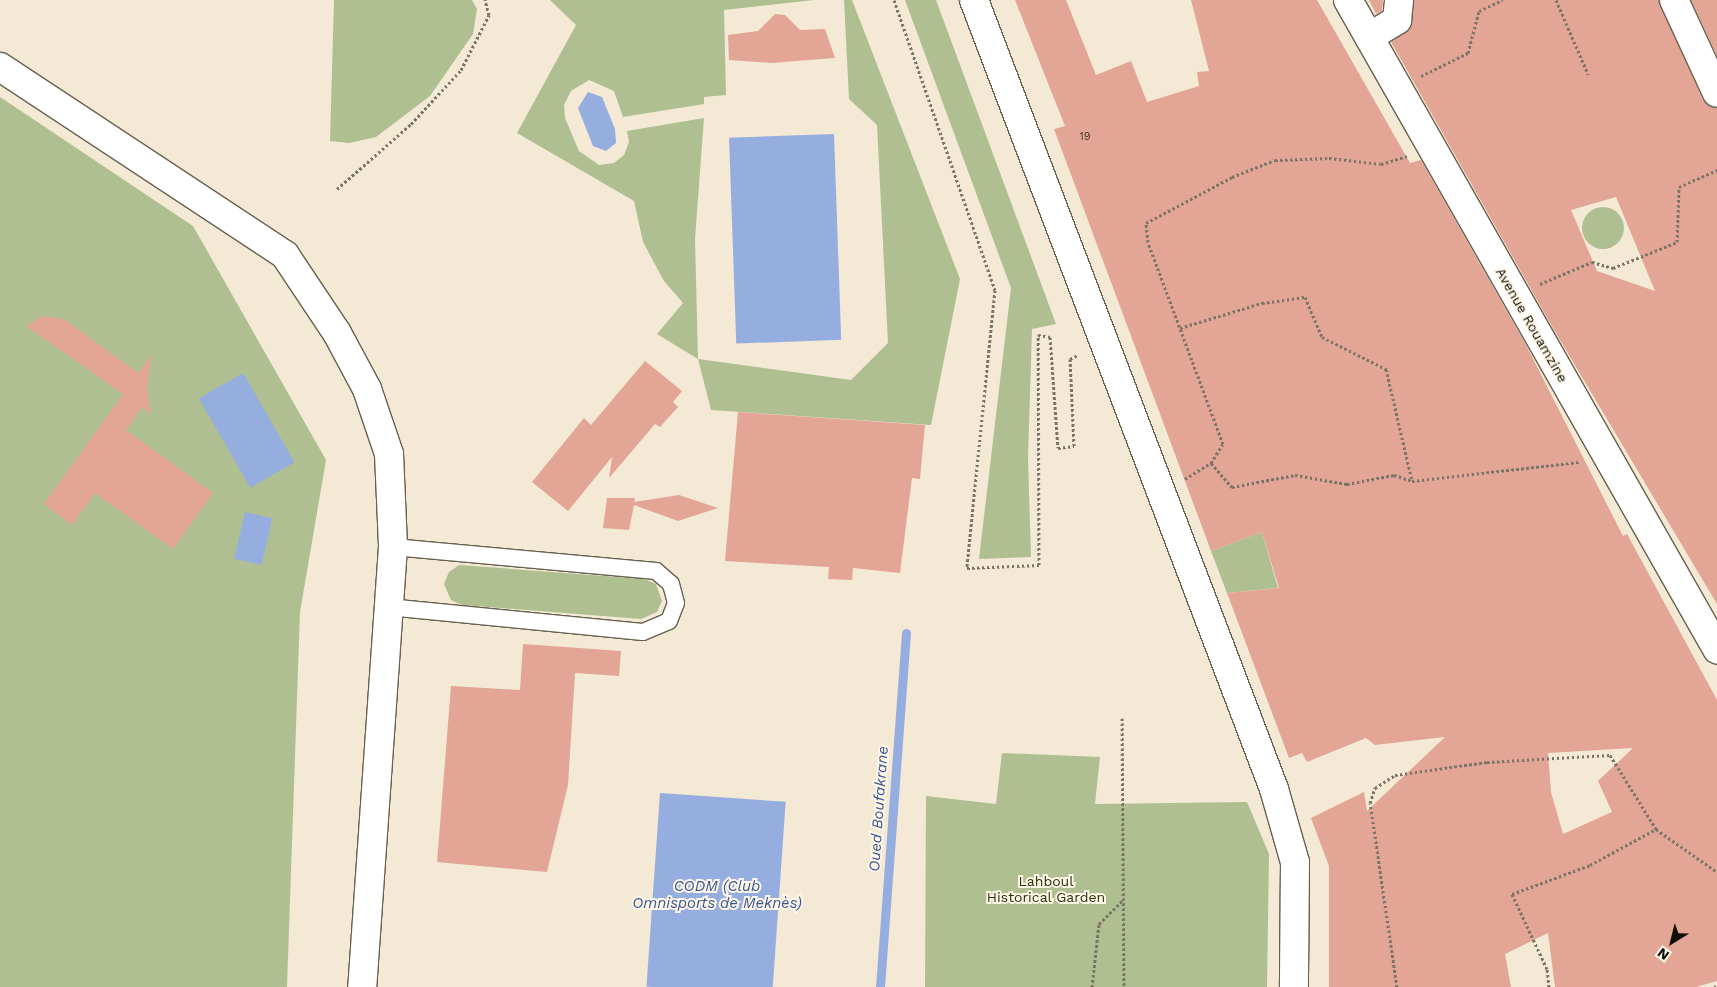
<!DOCTYPE html>
<meta charset="utf-8">
<style>
body{margin:0}
#map{position:relative;width:1717px;height:987px;overflow:hidden;background:#f3e9d5;font-family:"Work Sans",sans-serif}
div>[style]{position:absolute}
.green>*{inset:0;background:#afbf92}
.round{border-radius:50%}
.water>*{inset:0;background:#95aedf;transform-origin:0 0}
.stream>*{height:9px;margin:-4.5px;padding:0 4.5px;transform-origin:4.5px;border-radius:4.5px;background:#95aedf}
.building>*{inset:0;background:#e3a696}
.path>*{height:3px;margin-top:-1.5px;transform-origin:0;background:repeating-linear-gradient(90deg,#7a7467 0 2.5px,transparent 0 5px)}
.roads{filter:drop-shadow(1px 0 #68604f) drop-shadow(-1px 0 #68604f) drop-shadow(0 1px #68604f) drop-shadow(0 -1px #68604f)}
.lane>*{height:16px;margin:-8px;padding:0 8px;transform-origin:8px;border-radius:8px;background:#fff}
.street>*{height:28px;margin:-14px;padding:0 14px;transform-origin:14px;border-radius:14px;background:#fff}
.secondary>*{height:28px;margin:-14px;padding:0 14px;transform-origin:14px;border-radius:14px;background:#fff}
span{translate:-50% -50%;white-space:nowrap;text-align:center;line-height:1.15;-webkit-text-stroke:4px #fef6e7;paint-order:stroke}
.number-label{font-size:11px;color:#46342b}
.number-label span{-webkit-text-stroke-width:0}
.street-label{font-size:14px;color:#110e07}
.park-label{font-size:14px;color:#273309}
.water-label{font-size:15px;color:#385593;font-style:italic}
.north{position:absolute;left:1647px;top:917px;width:50px;height:50px;-webkit-text-stroke:4px #fef6e7;paint-order:stroke;rotate:216deg;font-size:14px;font-weight:700;line-height:20px;text-align:center;color:#110e07}
.north::after{content:'';display:block;margin:auto;width:18px;height:22px;background:#110e07;clip-path:polygon(50% 0,100% 100%,50% 72%,0 100%)}
</style>
<div id="map">
<div class="green">
<i style="clip-path:polygon(334px 0,472px 0,477px 9px,473px 34px,430px 96px,376px 137px,349px 143px,330px 141px)"></i>
<i style="clip-path:polygon(550px 0,814px 0,724px 10px,726px 95px,704px 97px,704px 104px,623px 117px,614px 91px,589px 80px,571px 91px,564px 105px,565px 118px,579px 151px,599px 165px,614px 163px,624px 155px,629px 142px,627px 131px,704px 118px,695px 239px,698px 359px,851px 380px,888px 343px,877px 125px,849px 99px,844px 0,852px 0,960px 279px,931px 425px,711px 410px,698px 359px,657px 334px,683px 303px,664px 281px,643px 242px,634px 201px,517px 133px,576px 25px)"></i>
<i style="clip-path:polygon(905px 0,936px 0,1056px 324px,1032px 329px,1028px 458px,1031px 557px,979px 559px,1011px 288px)"></i>
<i style="clip-path:polygon(0 97px,193px 226px,326px 460px,300px 612px,287px 987px,0 987px)"></i>
<i class="round" style="left:1582px;top:207px;width:42px;height:42px"></i>
<i style="clip-path:polygon(1262px 532px,1278px 588px,1227px 593px,1211px 551px)"></i>
<i style="clip-path:polygon(459px 565px,644px 579px,656px 584px,662px 601px,657px 612px,641px 619px,462px 605px,451px 600px,444px 584px,449px 572px)"></i>
<i style="clip-path:polygon(1002px 753px,1100px 757px,1095px 804px,1247px 802px,1269px 854px,1267px 987px,925px 987px,926px 796px,996px 804px)"></i>
</div>
<div class="water">
<i style="clip-path:polygon(588px 92px,602px 97px,615px 129px,616px 143px,606px 151px,593px 146px,578px 108px)"></i>
<i style="left:834px;top:134px;width:206px;height:105px;rotate:88deg"></i>
<i style="left:243px;top:373px;width:103px;height:51px;rotate:60deg"></i>
<i style="left:245px;top:512px;width:28px;height:48px;rotate:13deg"></i>
<i style="left:660px;top:793px;width:126px;height:194px;rotate:4deg"></i>
</div>
<div class="stream">
<i style="left:880px;top:987px;width:355px;rotate:-85.8deg"></i>
</div>
<div class="building">
<i style="clip-path:polygon(evenodd,1015px 0,1066px 0,1096px 75px,1131px 61px,1147px 102px,1199px 86px,1197px 72px,1209px 71px,1191px 0,1317px 0,1410px 163px,1421px 160px,1526px 345px,1623px 536px,1627px 534px,1717px 700px,1717px 981px,1696px 987px,1555px 987px,1548px 933px,1505px 954px,1511px 987px,1329px 987px,1329px 866px,1311px 818px,1364px 792px,1367px 811px,1445px 737px,1375px 745px,1366px 738px,1307px 762px,1302px 753px,1289px 758px,1227px 593px,1279px 588px,1262px 532px,1211px 551px,1054px 129px,1065px 126px,1015px 0,1633px 748px,1598px 781px,1612px 812px,1563px 834px,1551px 792px,1548px 753px,1633px 748px)"></i>
<i style="clip-path:polygon(1369px 0,1383px 0,1382px 11px,1376px 14px)"></i>
<i style="clip-path:polygon(evenodd,1414px 0,1659px 0,1703px 100px,1717px 108px,1717px 604px,1554px 330px,1391px 42px,1410px 28px,1414px 0,1616px 197px,1655px 291px,1597px 271px,1571px 210px,1616px 197px)"></i>
<i style="clip-path:polygon(1691px 0,1717px 0,1717px 56px)"></i>
<i style="clip-path:polygon(775px 14px,785px 15px,800px 30px,825px 29px,835px 58px,771px 63px,729px 60px,728px 35px,758px 31px)"></i>
<i style="clip-path:polygon(42px 316px,64px 319px,138px 373px,151px 355px,147px 391px,151px 414px,142px 407px,126px 430px,213px 493px,173px 549px,95px 493px,72px 525px,44px 504px,123px 394px,26px 326px)"></i>
<i style="clip-path:polygon(645px 361px,682px 391px,673px 402px,678px 407px,660px 427px,655px 424px,609px 478px,612px 457px,568px 511px,532px 482px,584px 418px,591px 425px)"></i>
<i style="clip-path:polygon(738px 412px,925px 425px,920px 479px,912px 478px,900px 573px,853px 568px,852px 580px,828px 579px,829px 567px,725px 561px)"></i>
<i style="clip-path:polygon(679px 495px,718px 508px,678px 521px,634px 505px,629px 530px,603px 528px,607px 498px,635px 498px,634px 502px)"></i>
<i style="clip-path:polygon(523px 644px,621px 651px,619px 676px,575px 673px,568px 785px,547px 872px,437px 862px,451px 686px,520px 690px)"></i>
</div>
<div class="path">
<i style="left:894px;top:0;width:307px;rotate:70.8deg"></i>
<i style="left:995px;top:290px;width:279px;rotate:95.8deg"></i>
<i style="left:967px;top:568px;width:72px;rotate:-2.4deg"></i>
<i style="left:1039px;top:565px;width:230px;rotate:-90.2deg"></i>
<i style="left:1038px;top:335px;width:12px;rotate:9deg"></i>
<i style="left:1050px;top:337px;width:111px;rotate:85.9deg"></i>
<i style="left:1058px;top:448px;width:16px;rotate:-7deg"></i>
<i style="left:1074px;top:446px;width:87px;rotate:-92.6deg"></i>
<i style="left:1070px;top:359px;width:9px;rotate:-27deg"></i>
<i style="left:1556px;top:0;width:81px;rotate:66.6deg"></i>
<i style="left:1421px;top:76px;width:52px;rotate:-26.1deg"></i>
<i style="left:1468px;top:53px;width:43px;rotate:-75.3deg"></i>
<i style="left:1479px;top:11px;width:26px;rotate:-25deg"></i>
<i style="left:337px;top:189px;width:98px;rotate:-41.3deg"></i>
<i style="left:411px;top:124px;width:74px;rotate:-47.2deg"></i>
<i style="left:461px;top:70px;width:62px;rotate:-63deg"></i>
<i style="left:489px;top:15px;width:16px;rotate:-105deg"></i>
<i style="left:1540px;top:284px;width:56px;rotate:-22.9deg"></i>
<i style="left:1592px;top:262px;width:22px;rotate:16deg"></i>
<i style="left:1613px;top:268px;width:69px;rotate:-22.1deg"></i>
<i style="left:1677px;top:242px;width:55px;rotate:-87.9deg"></i>
<i style="left:1679px;top:187px;width:42px;rotate:-24.1deg"></i>
<i style="left:1180px;top:328px;width:86px;rotate:-17deg"></i>
<i style="left:1262px;top:303px;width:43px;rotate:-7.9deg"></i>
<i style="left:1305px;top:297px;width:43px;rotate:67deg"></i>
<i style="left:1322px;top:337px;width:72px;rotate:26.6deg"></i>
<i style="left:1386px;top:369px;width:115px;rotate:76.9deg"></i>
<i style="left:1211px;top:463px;width:22px;rotate:-58deg"></i>
<i style="left:1223px;top:444px;width:215px;rotate:-110.4deg"></i>
<i style="left:1148px;top:242px;width:19px;rotate:-96deg"></i>
<i style="left:1146px;top:223px;width:98px;rotate:-28.1deg"></i>
<i style="left:1232px;top:177px;width:46px;rotate:-21.6deg"></i>
<i style="left:1275px;top:160px;width:54px;rotate:-2.1deg"></i>
<i style="left:1329px;top:158px;width:52px;rotate:6.6deg"></i>
<i style="left:1381px;top:164px;width:27px;rotate:-17deg"></i>
<i style="left:1185px;top:479px;width:31px;rotate:-32deg"></i>
<i style="left:1211px;top:463px;width:32px;rotate:49deg"></i>
<i style="left:1232px;top:487px;width:64px;rotate:-10.8deg"></i>
<i style="left:1295px;top:475px;width:53px;rotate:9.8deg"></i>
<i style="left:1347px;top:484px;width:48px;rotate:-10.8deg"></i>
<i style="left:1394px;top:475px;width:19px;rotate:18deg"></i>
<i style="left:1412px;top:481px;width:169px;rotate:-6.5deg"></i>
<i style="left:1122px;top:718px;width:269px;rotate:89.6deg"></i>
<i style="left:1092px;top:987px;width:63px;rotate:-83.7deg"></i>
<i style="left:1099px;top:924px;width:35px;rotate:-45deg"></i>
<i style="left:1397px;top:987px;width:186px;rotate:-98.3deg"></i>
<i style="left:1370px;top:803px;width:16px;rotate:-72deg"></i>
<i style="left:1375px;top:788px;width:24px;rotate:-33deg"></i>
<i style="left:1395px;top:775px;width:93px;rotate:-8deg"></i>
<i style="left:1487px;top:762px;width:123px;rotate:-3.3deg"></i>
<i style="left:1610px;top:755px;width:87px;rotate:58.1deg"></i>
<i style="left:1549px;top:987px;width:18px;rotate:-96deg"></i>
<i style="left:1547px;top:969px;width:83px;rotate:-115deg"></i>
<i style="left:1512px;top:894px;width:83px;rotate:-20.4deg"></i>
<i style="left:1590px;top:865px;width:75px;rotate:-28.6deg"></i>
<i style="left:1656px;top:829px;width:75px;rotate:35.2deg"></i>
<i style="left:1714px;top:987px;width:3px;rotate:-18deg"></i>
</div>
<div class="roads">
<div class="lane">
<i style="left:388px;top:607px;width:256px;rotate:5.6deg"></i>
<i style="left:643px;top:632px;width:28px;rotate:-23deg"></i>
<i style="left:669px;top:621px;width:19px;rotate:-69deg"></i>
<i style="left:676px;top:603px;width:20px;rotate:-105deg"></i>
<i style="left:671px;top:584px;width:20px;rotate:-139deg"></i>
<i style="left:656px;top:571px;width:264px;rotate:-174.8deg"></i>
</div>
<div class="street">
<i style="left:1674px;top:0;width:102px;rotate:65.2deg"></i>
<i style="left:1369px;top:37px;width:33px;rotate:-31deg"></i>
<i style="left:1397px;top:20px;width:20px;rotate:-84deg"></i>
<i style="left:0;top:67px;width:341px;rotate:33.4deg"></i>
<i style="left:285px;top:255px;width:94px;rotate:56.3deg"></i>
<i style="left:337px;top:333px;width:64px;rotate:61.8deg"></i>
<i style="left:367px;top:389px;width:69px;rotate:71.3deg"></i>
<i style="left:389px;top:454px;width:93px;rotate:87.5deg"></i>
<i style="left:393px;top:547px;width:441px;rotate:94deg"></i>
</div>
<div class="secondary">
<i style="left:974px;top:0;width:844px;rotate:69.18deg"></i>
<i style="left:1274px;top:789px;width:76px;rotate:74deg"></i>
<i style="left:1295px;top:862px;width:125px;rotate:90.5deg"></i>
<i style="left:1348px;top:0;width:747px;rotate:60.38deg"></i>
</div>
</div>
<div class="number-label">
<span style="left:1085px;top:137px">19</span>
</div>
<div class="street-label">
<span style="left:1532px;top:325px;rotate:60deg">Avenue Rouamzine</span>
</div>
<div class="park-label">
<span style="left:1046px;top:889px">Lahboul<br>Historical Garden</span>
</div>
<div class="water-label">
<span style="left:879px;top:809px;rotate:-86deg">Oued Boufakrane</span>
<span style="left:717px;top:895px">CODM (Club<br>Omnisports de Meknès)</span>
</div>
<div class="north">N</div>
</div>
